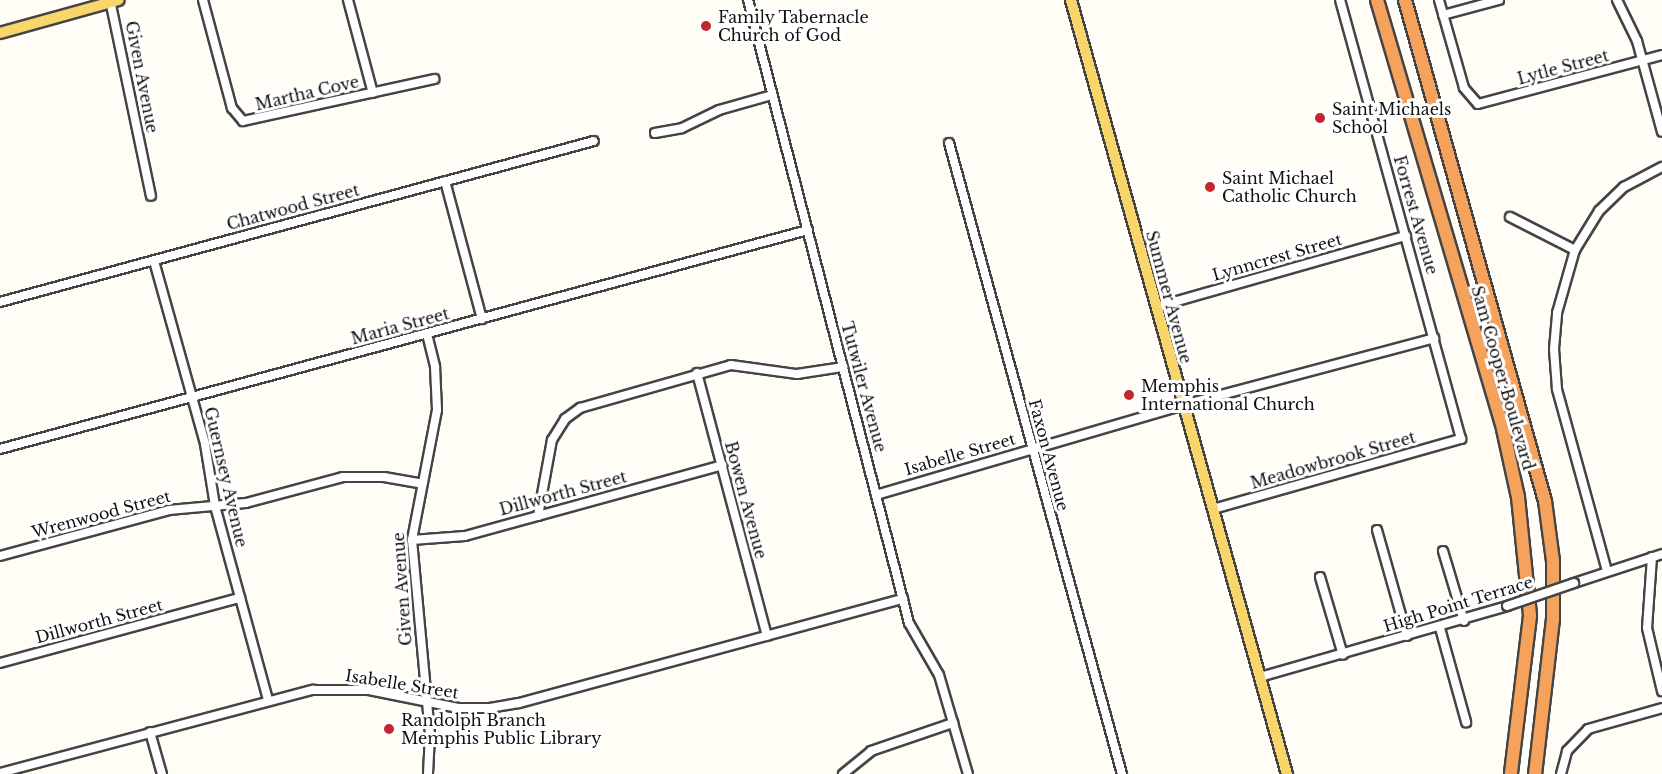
<!DOCTYPE html>
<style>
body{margin:0}
#map{position:relative;width:1662px;height:774px;overflow:hidden;background:#fffdf5;font-family:"Libre Baskerville",serif}
div>[style]{position:absolute}
.roads{filter:drop-shadow(2px 0 #444) drop-shadow(-2px 0 #444) drop-shadow(0 2px #444) drop-shadow(0 -2px #444)}
.minor>*{height:8px;margin:-4px;padding:0 4px;transform-origin:4px;border-radius:4px;background:#fff}
.major>*{height:10px;margin:-5px;padding:0 5px;transform-origin:5px;border-radius:5px;background:#f9d66b}
.highway>*{height:12px;margin:-6px;padding:0 6px;transform-origin:6px;border-radius:6px;background:#f5a25d}
.bridges{filter:drop-shadow(2px 0 #444) drop-shadow(-2px 0 #444) drop-shadow(0 2px #444) drop-shadow(0 -2px #444)}
.minor-bridge>*{height:8px;margin:-4px;padding:0 4px;transform-origin:4px;border-radius:4px;background:#fff}
.dots>*{width:16px;height:16px;translate:-50% -50%;box-sizing:border-box;border:3px solid #fff;border-radius:50%}
span{translate:-50% -50%;white-space:nowrap;text-align:center;line-height:1.15;-webkit-text-stroke:6px #fff;paint-order:stroke}
.poi-label{font-size:16px;color:#111}
.left{translate:0 -50%;text-align:left}
.street-label{font-size:16px;color:#111}
</style>
<div id="map">
<div class="roads">
<div class="minor">
<i style="left:110px;top:0;width:200px;rotate:78.2deg"></i>
<i style="left:203px;top:0;width:112px;rotate:75deg"></i>
<i style="left:232px;top:108px;width:17px;rotate:50deg"></i>
<i style="left:243px;top:121px;width:196px;rotate:-12.4deg"></i>
<i style="left:348px;top:0;width:96px;rotate:75deg"></i>
<i style="left:748px;top:0;width:643px;rotate:75.51deg"></i>
<i style="left:909px;top:623px;width:60px;rotate:60deg"></i>
<i style="left:939px;top:675px;width:103px;rotate:73.7deg"></i>
<i style="left:1439px;top:0;width:91px;rotate:74.1deg"></i>
<i style="left:1464px;top:88px;width:21px;rotate:49deg"></i>
<i style="left:1478px;top:104px;width:190px;rotate:-14.9deg"></i>
<i style="left:1617px;top:0;width:46px;rotate:64deg"></i>
<i style="left:1637px;top:41px;width:94px;rotate:74.6deg"></i>
<i style="left:1443px;top:15px;width:58px;rotate:-15deg"></i>
<i style="left:655px;top:133px;width:27px;rotate:-10deg"></i>
<i style="left:682px;top:128px;width:41px;rotate:-25.9deg"></i>
<i style="left:719px;top:110px;width:55px;rotate:-15.8deg"></i>
<i style="left:949px;top:143px;width:654px;rotate:74.67deg"></i>
<i style="left:445px;top:181px;width:143px;rotate:75deg"></i>
<i style="left:1510px;top:217px;width:73px;rotate:26.9deg"></i>
<i style="left:154px;top:261px;width:190px;rotate:74.4deg"></i>
<i style="left:205px;top:444px;width:63px;rotate:80.8deg"></i>
<i style="left:215px;top:506px;width:201px;rotate:74.7deg"></i>
<i style="left:0;top:302px;width:615px;rotate:-15.17deg"></i>
<i style="left:1156px;top:307px;width:260px;rotate:-15.9deg"></i>
<i style="left:427px;top:334px;width:34px;rotate:76deg"></i>
<i style="left:435px;top:367px;width:43px;rotate:87.3deg"></i>
<i style="left:437px;top:410px;width:132px;rotate:100.9deg"></i>
<i style="left:412px;top:540px;width:196px;rotate:84.7deg"></i>
<i style="left:430px;top:735px;width:39px;rotate:93deg"></i>
<i style="left:697px;top:373px;width:272px;rotate:75.1deg"></i>
<i style="left:0;top:449px;width:837px;rotate:-15.17deg"></i>
<i style="left:876px;top:495px;width:320px;rotate:-16.3deg"></i>
<i style="left:1183px;top:405px;width:260px;rotate:-14.9deg"></i>
<i style="left:1213px;top:509px;width:258px;rotate:-15.8deg"></i>
<i style="left:1461px;top:439px;width:455px;rotate:-105.4deg"></i>
<i style="left:538px;top:516px;width:77px;rotate:-79.6deg"></i>
<i style="left:552px;top:440px;width:25px;rotate:-58deg"></i>
<i style="left:565px;top:419px;width:19px;rotate:-36deg"></i>
<i style="left:580px;top:408px;width:157px;rotate:-15.9deg"></i>
<i style="left:731px;top:365px;width:67px;rotate:7.8deg"></i>
<i style="left:797px;top:374px;width:47px;rotate:-8.7deg"></i>
<i style="left:1377px;top:530px;width:110px;rotate:74.2deg"></i>
<i style="left:412px;top:540px;width:53px;rotate:-4.3deg"></i>
<i style="left:465px;top:536px;width:267px;rotate:-15.4deg"></i>
<i style="left:1443px;top:551px;width:73px;rotate:73.3deg"></i>
<i style="left:0;top:556px;width:175px;rotate:-15.2deg"></i>
<i style="left:169px;top:510px;width:77px;rotate:-5.2deg"></i>
<i style="left:246px;top:503px;width:100px;rotate:-15deg"></i>
<i style="left:343px;top:477px;width:41px"></i>
<i style="left:384px;top:477px;width:39px;rotate:10deg"></i>
<i style="left:1652px;top:557px;width:71px;rotate:94deg"></i>
<i style="left:1647px;top:628px;width:65px;rotate:76.6deg"></i>
<i style="left:1607px;top:571px;width:189px;rotate:-105.4deg"></i>
<i style="left:1557px;top:389px;width:40px;rotate:-94.3deg"></i>
<i style="left:1554px;top:349px;width:36px;rotate:-85deg"></i>
<i style="left:1557px;top:313px;width:66px;rotate:-74.1deg"></i>
<i style="left:1575px;top:250px;width:46px;rotate:-58.4deg"></i>
<i style="left:1599px;top:211px;width:35px;rotate:-44deg"></i>
<i style="left:1624px;top:187px;width:43px;rotate:-27.8deg"></i>
<i style="left:1320px;top:577px;width:81px;rotate:73.6deg"></i>
<i style="left:1574px;top:583px;width:93px;rotate:-18.2deg"></i>
<i style="left:1440px;top:628px;width:98px;rotate:74.5deg"></i>
<i style="left:0;top:663px;width:249px;rotate:-15.2deg"></i>
<i style="left:1260px;top:677px;width:257px;rotate:-16deg"></i>
<i style="left:150px;top:732px;width:44px;rotate:74.1deg"></i>
<i style="left:0;top:773px;width:324px;rotate:-14.9deg"></i>
<i style="left:313px;top:690px;width:56px"></i>
<i style="left:369px;top:690px;width:91px;rotate:11.4deg"></i>
<i style="left:458px;top:708px;width:32px"></i>
<i style="left:490px;top:708px;width:29px;rotate:-10deg"></i>
<i style="left:519px;top:703px;width:398px;rotate:-15.2deg"></i>
<i style="left:843px;top:774px;width:36px;rotate:-39deg"></i>
<i style="left:871px;top:751px;width:87px;rotate:-18.9deg"></i>
<i style="left:1561px;top:774px;width:24px;rotate:-75deg"></i>
<i style="left:1567px;top:751px;width:30px;rotate:-46deg"></i>
<i style="left:1588px;top:729px;width:77px;rotate:-15.8deg"></i>
</div>
<div class="major">
<i style="left:1071px;top:0;width:804px;rotate:74.41deg"></i>
<i style="left:0;top:33px;width:123px;rotate:-15.5deg"></i>
</div>
<div class="highway">
<i style="left:1377px;top:0;width:447px;rotate:73.6deg"></i>
<i style="left:1503px;top:429px;width:70px;rotate:77.6deg"></i>
<i style="left:1518px;top:497px;width:120px;rotate:84.2deg"></i>
<i style="left:1530px;top:616px;width:159px;rotate:96.9deg"></i>
<i style="left:1405px;top:0;width:520px;rotate:74.39deg"></i>
<i style="left:1545px;top:501px;width:61px;rotate:82.4deg"></i>
<i style="left:1553px;top:561px;width:58px;rotate:90deg"></i>
<i style="left:1553px;top:619px;width:156px;rotate:96.6deg"></i>
</div>
</div>
<div class="bridges">
<div class="minor-bridge">
<i style="left:1507px;top:606px;width:71px;rotate:-18.9deg"></i>
</div>
</div>
<div class="dots">
<i style="left:706px;top:26px;background:#c4262e"></i>
<i style="left:1320px;top:118px;background:#c4262e"></i>
<i style="left:1210px;top:187px;background:#c4262e"></i>
<i style="left:1129px;top:395px;background:#c4262e"></i>
<i style="left:389px;top:729px;background:#c4262e"></i>
</div>
<div class="poi-label">
<span class="left" style="left:718px;top:26px">Family Tabernacle<br>Church of God</span>
<span class="left" style="left:1332px;top:118px">Saint Michaels<br>School</span>
<span class="left" style="left:1222px;top:187px">Saint Michael<br>Catholic Church</span>
<span class="left" style="left:1141px;top:395px">Memphis<br>International Church</span>
<span class="left" style="left:401px;top:729px">Randolph Branch<br>Memphis Public Library</span>
</div>
<div class="street-label">
<span style="left:1563px;top:67px;rotate:-15deg">Lytle Street</span>
<span style="left:142px;top:77px;rotate:79deg">Given Avenue</span>
<span style="left:307px;top:93px;rotate:-13deg">Martha Cove</span>
<span style="left:293px;top:207px;rotate:-15deg">Chatwood Street</span>
<span style="left:1416px;top:215px;rotate:74deg">Forrest Avenue</span>
<span style="left:1277px;top:257px;rotate:-16deg">Lynncrest Street</span>
<span style="left:1169px;top:297px;rotate:75deg">Summer Avenue</span>
<span style="left:400px;top:326px;rotate:-15deg">Maria Street</span>
<span style="left:1503px;top:378px;rotate:74deg">Sam Cooper Boulevard</span>
<span style="left:864px;top:387px;rotate:75deg">Tutwiler Avenue</span>
<span style="left:960px;top:454px;rotate:-16deg">Isabelle Street</span>
<span style="left:1049px;top:455px;rotate:75deg">Faxon Avenue</span>
<span style="left:1333px;top:460px;rotate:-16deg">Meadowbrook Street</span>
<span style="left:226px;top:477px;rotate:77deg">Guernsey Avenue</span>
<span style="left:563px;top:493px;rotate:-15deg">Dillworth Street</span>
<span style="left:746px;top:500px;rotate:75deg">Bowen Avenue</span>
<span style="left:101px;top:514px;rotate:-15deg">Wrenwood Street</span>
<span style="left:402px;top:589px;rotate:-94deg">Given Avenue</span>
<span style="left:1458px;top:604px;rotate:-17deg">High Point Terrace</span>
<span style="left:99px;top:621px;rotate:-15deg">Dillworth Street</span>
<span style="left:402px;top:684px;rotate:9deg">Isabelle Street</span>
</div>
</div>
